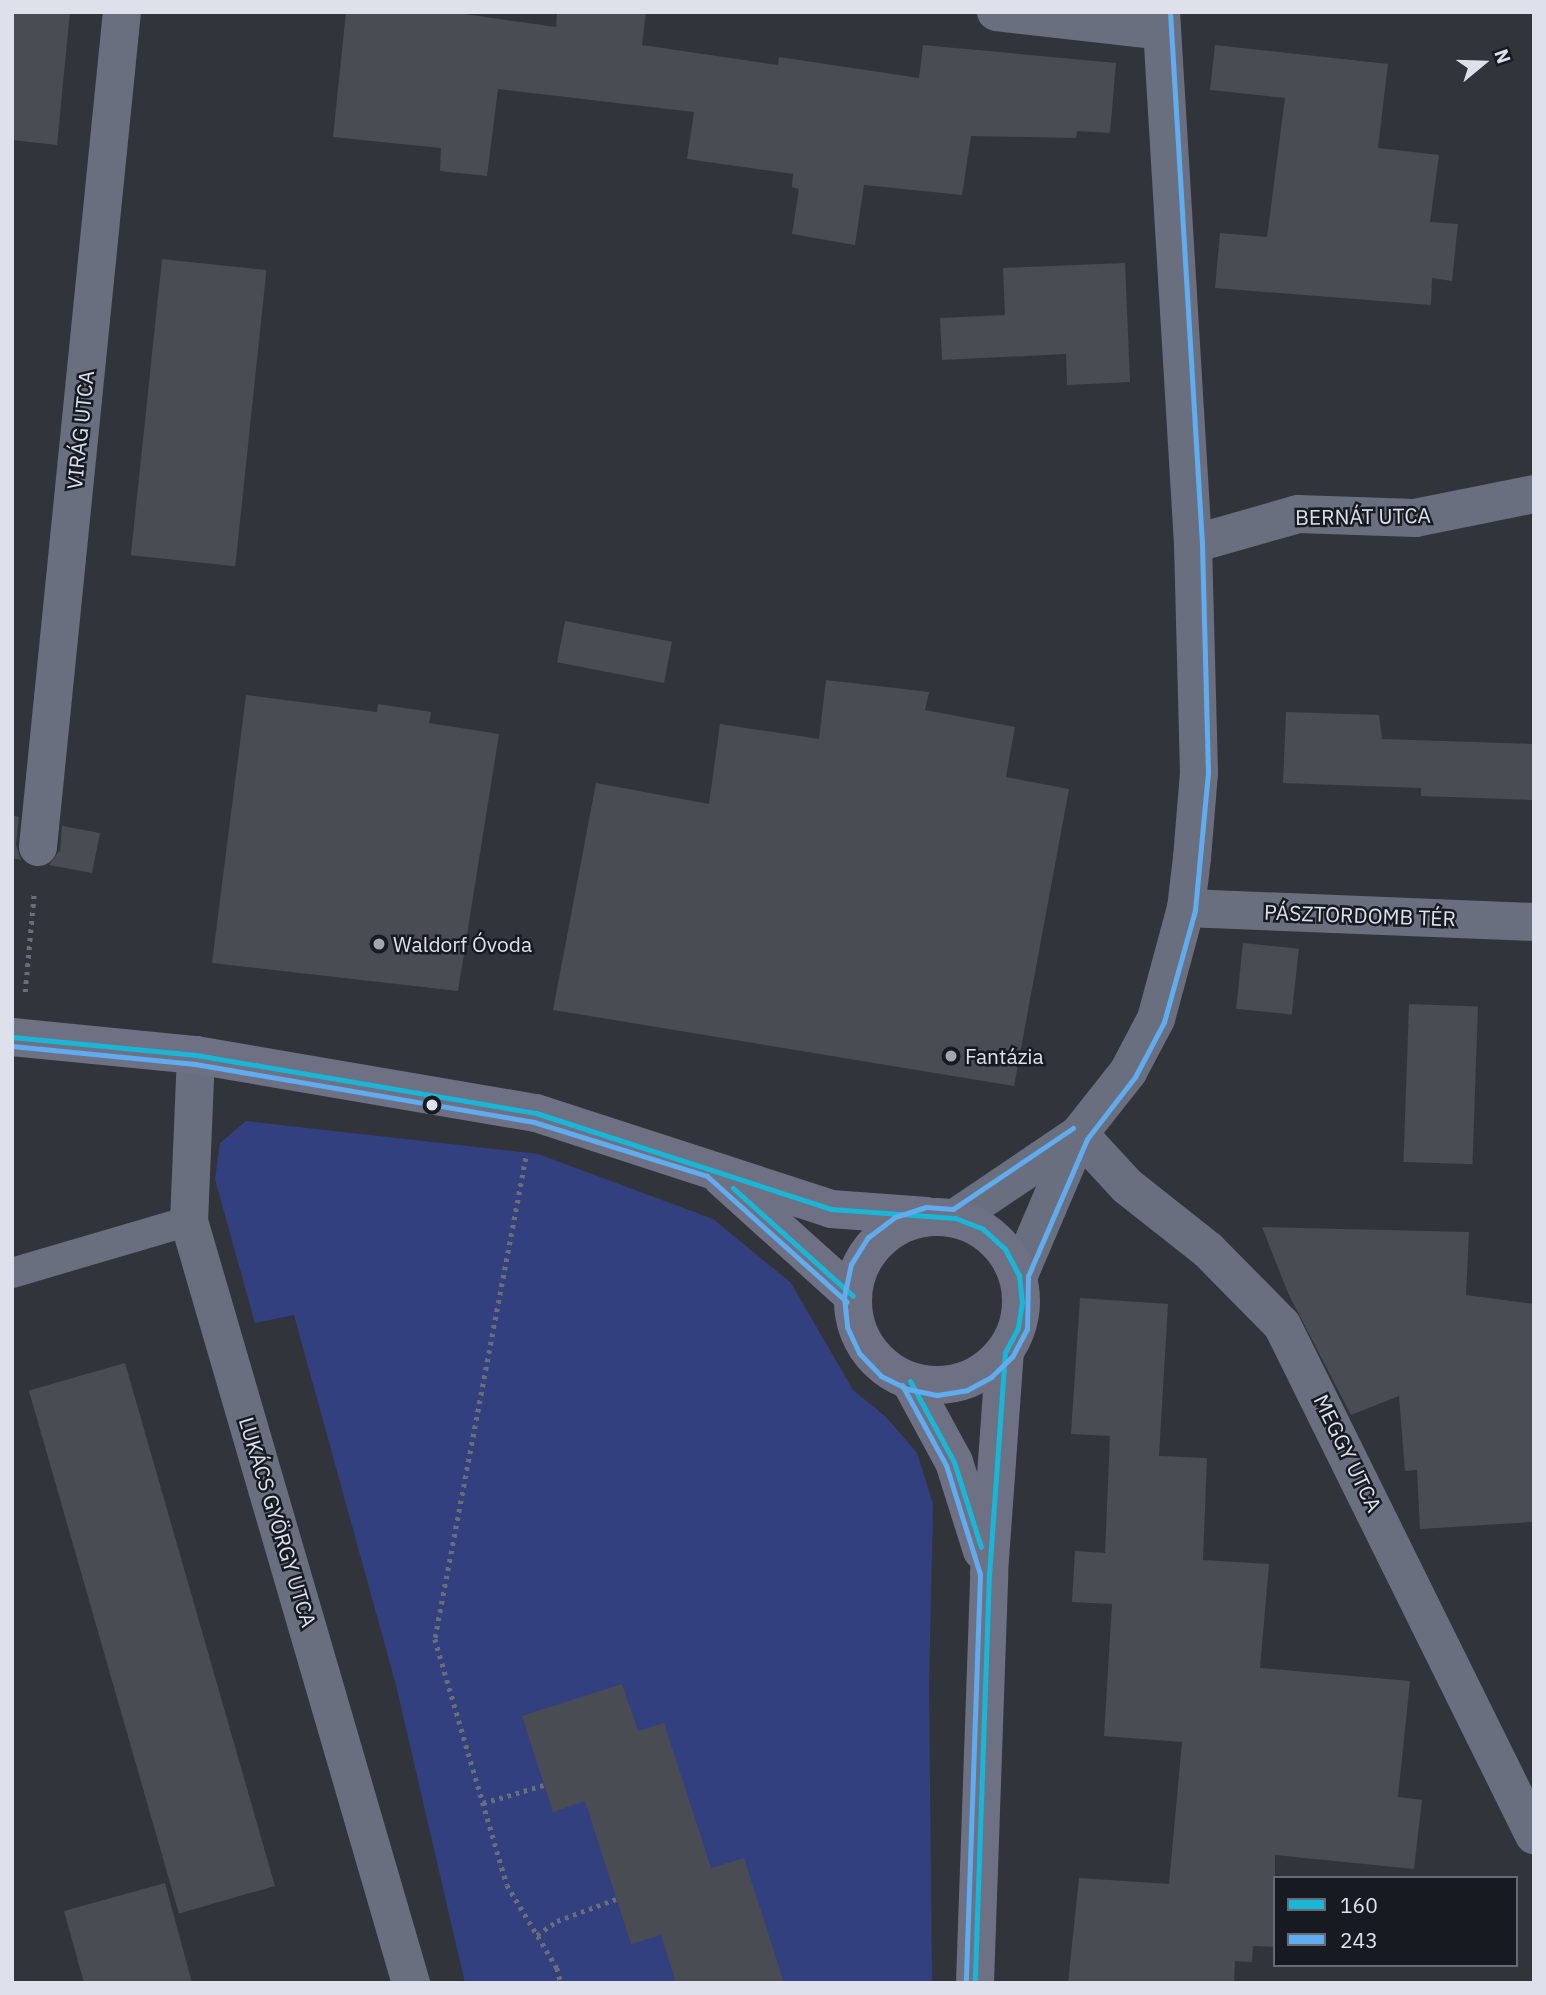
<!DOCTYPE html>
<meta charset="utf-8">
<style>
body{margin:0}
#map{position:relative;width:1546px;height:1995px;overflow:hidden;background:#32343c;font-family:"IBM Plex Sans",sans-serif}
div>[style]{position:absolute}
.green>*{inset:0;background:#33407f}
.building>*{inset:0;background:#4a4c53;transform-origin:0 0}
.path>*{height:4.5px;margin-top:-2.25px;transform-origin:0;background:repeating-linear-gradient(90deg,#6b6e79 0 3.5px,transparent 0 8.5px)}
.lane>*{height:30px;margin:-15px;padding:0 15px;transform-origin:15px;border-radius:15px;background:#6a6f7f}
.street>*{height:38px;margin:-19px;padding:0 19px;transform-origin:19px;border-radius:19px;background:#6a6f7f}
.secondary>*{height:38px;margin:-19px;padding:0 19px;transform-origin:19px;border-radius:19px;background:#6d7183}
.secondary>.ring{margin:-19px;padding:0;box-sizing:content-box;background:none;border:38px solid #6d7183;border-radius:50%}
.bus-1>*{height:5px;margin:-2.5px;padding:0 2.5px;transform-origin:2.5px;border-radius:2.5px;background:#1ab6d8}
.bus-2>*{height:5px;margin:-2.5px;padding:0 2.5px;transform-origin:2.5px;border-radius:2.5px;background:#60acee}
.dots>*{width:19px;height:19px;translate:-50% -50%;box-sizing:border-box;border:4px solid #181a21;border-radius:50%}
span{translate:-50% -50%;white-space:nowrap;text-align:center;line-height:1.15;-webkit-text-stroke:5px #181a21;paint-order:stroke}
.street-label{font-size:21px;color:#dee1ec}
.poi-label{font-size:21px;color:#dee1ec}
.left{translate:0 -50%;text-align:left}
.frame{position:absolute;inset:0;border:14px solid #dee1ec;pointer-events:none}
.legend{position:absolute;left:1273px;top:1876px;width:245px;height:91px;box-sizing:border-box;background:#181a21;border:2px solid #676a72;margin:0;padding:9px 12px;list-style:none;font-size:21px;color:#dee1ec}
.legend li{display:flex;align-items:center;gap:14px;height:35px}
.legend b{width:35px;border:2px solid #676a72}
.north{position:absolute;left:1448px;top:28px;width:70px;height:70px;-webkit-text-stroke:5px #181a21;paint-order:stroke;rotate:71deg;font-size:19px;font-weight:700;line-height:28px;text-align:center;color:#dee1ec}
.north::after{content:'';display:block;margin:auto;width:24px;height:32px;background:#dee1ec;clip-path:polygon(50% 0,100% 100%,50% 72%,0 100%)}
</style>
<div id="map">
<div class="green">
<i style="clip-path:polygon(246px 1121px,538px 1154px,713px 1219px,791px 1283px,853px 1390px,886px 1417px,917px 1453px,933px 1504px,929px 1686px,932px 1983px,465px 1983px,396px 1685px,294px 1315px,255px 1323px,215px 1179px,220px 1143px)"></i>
</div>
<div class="building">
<i style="clip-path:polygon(12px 12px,70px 12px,57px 145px,12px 140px)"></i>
<i style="clip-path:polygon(346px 12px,450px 12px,556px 27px,557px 12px,646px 12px,642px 45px,778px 65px,779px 57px,919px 78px,923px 45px,1116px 63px,1110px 133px,1077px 131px,1076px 138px,971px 136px,962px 195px,864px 185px,855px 245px,792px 234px,799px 189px,792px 187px,793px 174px,687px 159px,694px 112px,498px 89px,487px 176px,440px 171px,441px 148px,333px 137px)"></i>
<i style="clip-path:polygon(1215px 45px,1388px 64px,1378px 148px,1439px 155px,1430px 222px,1458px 224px,1452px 281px,1432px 278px,1431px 305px,1215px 288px,1220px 233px,1267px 237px,1285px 98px,1210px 90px)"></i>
<i style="left:162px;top:259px;width:105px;height:298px;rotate:6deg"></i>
<i style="clip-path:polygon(1125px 263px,1130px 382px,1067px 385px,1066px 354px,942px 360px,940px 318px,1005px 315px,1003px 268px)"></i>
<i style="left:565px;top:621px;width:109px;height:42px;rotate:11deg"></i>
<i style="clip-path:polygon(826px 680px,929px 692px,925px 710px,1015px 727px,1006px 777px,1069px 789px,1014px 1086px,553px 1010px,596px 783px,709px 804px,720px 724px,819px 739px)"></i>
<i style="clip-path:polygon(246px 695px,377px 712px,378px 704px,431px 712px,429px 723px,499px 734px,458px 991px,212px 963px)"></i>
<i style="clip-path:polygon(1286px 712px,1379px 715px,1382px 739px,1534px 744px,1533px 800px,1421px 796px,1421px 788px,1283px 783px)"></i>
<i style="clip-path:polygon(12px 815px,19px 817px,16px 845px,21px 860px,12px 858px)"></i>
<i style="clip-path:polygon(62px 826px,100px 833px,92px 873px,49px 865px,60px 850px)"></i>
<i style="left:1243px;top:943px;width:56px;height:66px;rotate:6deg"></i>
<i style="left:1409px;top:1004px;width:69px;height:158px;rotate:2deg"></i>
<i style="clip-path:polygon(1262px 1227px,1469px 1232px,1466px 1295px,1534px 1304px,1534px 1522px,1420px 1529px,1417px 1470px,1405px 1471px,1399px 1396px,1351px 1415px,1288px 1293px)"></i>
<i style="clip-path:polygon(1080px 1298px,1168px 1304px,1159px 1456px,1207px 1458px,1203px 1560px,1269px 1564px,1260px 1668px,1410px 1681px,1398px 1797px,1422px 1800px,1414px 1869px,1275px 1855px,1275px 1947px,1253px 1946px,1252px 1962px,1235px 1961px,1234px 1983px,1068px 1983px,1079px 1878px,1169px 1884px,1182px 1742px,1104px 1736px,1112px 1604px,1072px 1602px,1075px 1551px,1105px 1553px,1110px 1436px,1071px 1434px)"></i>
<i style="left:125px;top:1363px;width:544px;height:100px;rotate:74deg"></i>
<i style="clip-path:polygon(622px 1684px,638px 1731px,664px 1723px,711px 1868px,744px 1858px,784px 1983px,676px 1983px,661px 1935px,631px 1944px,585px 1801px,553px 1812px,522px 1716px)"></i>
<i style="clip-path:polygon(165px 1883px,192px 1983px,84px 1983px,64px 1911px)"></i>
</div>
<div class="path">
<i style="left:25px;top:992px;width:99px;rotate:-84.8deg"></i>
<i style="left:526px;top:1158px;width:490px;rotate:100.7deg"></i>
<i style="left:435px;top:1639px;width:256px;rotate:73.7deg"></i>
<i style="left:507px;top:1885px;width:97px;rotate:58.9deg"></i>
<i style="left:557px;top:1968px;width:16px;rotate:75deg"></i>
<i style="left:483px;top:1803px;width:64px;rotate:-16.4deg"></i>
<i style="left:537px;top:1935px;width:24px;rotate:-35deg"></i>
<i style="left:557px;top:1921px;width:63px;rotate:-20.4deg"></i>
</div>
<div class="lane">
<i style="left:12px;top:1273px;width:184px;rotate:-16.4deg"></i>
</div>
<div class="street">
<i style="left:996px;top:12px;width:167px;rotate:6.5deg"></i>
<i style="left:1193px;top:544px;width:109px;rotate:-15.9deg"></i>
<i style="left:1298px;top:514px;width:117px;rotate:2deg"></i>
<i style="left:1415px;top:518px;width:121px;rotate:-11.4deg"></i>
<i style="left:38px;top:847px;width:839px;rotate:-84.26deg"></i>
<i style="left:1186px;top:908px;width:348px;rotate:2.3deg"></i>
<i style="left:196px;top:1055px;width:166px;rotate:92.4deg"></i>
<i style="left:189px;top:1221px;width:794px;rotate:73.76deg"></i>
<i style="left:1079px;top:1134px;width:71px;rotate:47.3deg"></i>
<i style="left:1127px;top:1186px;width:103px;rotate:38.3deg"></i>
<i style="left:1208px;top:1250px;width:105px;rotate:45.4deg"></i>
<i style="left:1282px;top:1325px;width:569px;rotate:63.71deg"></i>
<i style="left:955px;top:1218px;width:150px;rotate:-34.1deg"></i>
<i style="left:1019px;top:1275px;width:153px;rotate:-66.9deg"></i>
<i style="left:1079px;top:1134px;width:79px;rotate:-51.7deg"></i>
<i style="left:1128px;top:1072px;width:60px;rotate:-62.2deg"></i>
<i style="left:1156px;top:1019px;width:115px;rotate:-74.9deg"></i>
<i style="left:1186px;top:908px;width:50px;rotate:-83.2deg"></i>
<i style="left:1192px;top:858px;width:85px;rotate:-85.3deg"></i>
<i style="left:1199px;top:773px;width:229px;rotate:-91.5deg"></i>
<i style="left:1193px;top:544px;width:533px;rotate:-93.44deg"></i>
</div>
<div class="secondary">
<i style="left:12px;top:1037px;width:185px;rotate:5.6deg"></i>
<i style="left:196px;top:1055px;width:345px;rotate:9.7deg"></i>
<i style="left:536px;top:1113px;width:310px;rotate:18deg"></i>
<i style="left:831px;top:1209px;width:96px;rotate:4.2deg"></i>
<i style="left:722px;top:1178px;width:176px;rotate:42deg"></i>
<i class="ring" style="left:853px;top:1217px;width:130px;height:130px"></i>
<i style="left:910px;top:1381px;width:92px;rotate:61.5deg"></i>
<i style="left:954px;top:1462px;width:93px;rotate:72.5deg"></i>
<i style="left:975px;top:1983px;width:410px;rotate:-88deg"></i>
<i style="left:989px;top:1573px;width:222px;rotate:-85.9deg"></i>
</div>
<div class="bus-1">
<i style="left:12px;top:1037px;width:185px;rotate:5.6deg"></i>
<i style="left:196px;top:1055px;width:345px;rotate:9.7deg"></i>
<i style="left:536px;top:1113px;width:310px;rotate:18deg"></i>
<i style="left:831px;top:1209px;width:124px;rotate:4.2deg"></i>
<i style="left:955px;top:1218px;width:30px;rotate:21deg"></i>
<i style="left:983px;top:1229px;width:30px;rotate:42deg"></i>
<i style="left:1005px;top:1249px;width:30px;rotate:62deg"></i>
<i style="left:1019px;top:1275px;width:27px;rotate:84deg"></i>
<i style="left:1022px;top:1302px;width:26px;rotate:99deg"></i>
<i style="left:1018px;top:1328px;width:27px;rotate:118deg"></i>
<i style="left:1005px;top:1352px;width:222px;rotate:94.1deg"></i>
<i style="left:989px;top:1573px;width:410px;rotate:92deg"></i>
<i style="left:733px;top:1188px;width:161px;rotate:42deg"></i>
<i style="left:910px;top:1381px;width:92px;rotate:61.5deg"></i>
<i style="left:954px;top:1462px;width:89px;rotate:72.4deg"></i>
</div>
<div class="bus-2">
<i style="left:12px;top:1046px;width:184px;rotate:5.6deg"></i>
<i style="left:195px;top:1064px;width:344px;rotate:9.7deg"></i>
<i style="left:534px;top:1122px;width:181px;rotate:17.3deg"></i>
<i style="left:707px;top:1176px;width:188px;rotate:42deg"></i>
<i style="left:1073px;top:1128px;width:145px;rotate:146deg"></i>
<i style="left:953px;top:1209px;width:27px;rotate:-176deg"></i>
<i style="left:926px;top:1207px;width:33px;rotate:162deg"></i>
<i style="left:895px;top:1217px;width:34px;rotate:143deg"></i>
<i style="left:868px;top:1237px;width:32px;rotate:122deg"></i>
<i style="left:851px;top:1264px;width:34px;rotate:102deg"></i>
<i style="left:844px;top:1297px;width:30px;rotate:84deg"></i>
<i style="left:847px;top:1327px;width:29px;rotate:65deg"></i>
<i style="left:859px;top:1353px;width:32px;rotate:46deg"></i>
<i style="left:881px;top:1376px;width:30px;rotate:26deg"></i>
<i style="left:908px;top:1389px;width:30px;rotate:12deg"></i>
<i style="left:937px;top:1395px;width:30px;rotate:-9deg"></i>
<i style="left:967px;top:1390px;width:27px;rotate:-28deg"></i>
<i style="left:991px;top:1377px;width:29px;rotate:-44deg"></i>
<i style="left:1012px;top:1357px;width:32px;rotate:-62deg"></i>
<i style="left:1027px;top:1329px;width:53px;rotate:-88.9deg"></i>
<i style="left:1028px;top:1276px;width:149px;rotate:-66.7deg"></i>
<i style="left:1087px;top:1139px;width:78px;rotate:-52.3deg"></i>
<i style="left:1135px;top:1077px;width:62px;rotate:-62.2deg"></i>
<i style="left:1164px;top:1022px;width:116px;rotate:-74.5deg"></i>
<i style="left:1195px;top:910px;width:138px;rotate:-84.6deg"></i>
<i style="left:1208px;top:773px;width:229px;rotate:-91.5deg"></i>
<i style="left:1202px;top:544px;width:533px;rotate:-93.44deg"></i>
<i style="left:902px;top:1385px;width:91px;rotate:61.2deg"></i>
<i style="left:946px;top:1465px;width:114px;rotate:72.7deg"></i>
<i style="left:980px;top:1574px;width:409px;rotate:92deg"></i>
</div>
<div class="dots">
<i style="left:379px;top:944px;background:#a2a4ae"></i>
<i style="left:951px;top:1056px;background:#a2a4ae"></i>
<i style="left:432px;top:1105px;background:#dee1ec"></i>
</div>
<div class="street-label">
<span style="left:80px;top:430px;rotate:-84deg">VIRÁG UTCA</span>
<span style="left:1363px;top:516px;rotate:-1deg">BERNÁT UTCA</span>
<span style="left:1360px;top:915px;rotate:2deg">PÁSZTORDOMB TÉR</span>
<span style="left:1348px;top:1453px;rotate:64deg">MEGGY UTCA</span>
<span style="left:278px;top:1522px;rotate:73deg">LUKÁCS GYÖRGY UTCA</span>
</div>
<div class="poi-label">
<span class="left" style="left:393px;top:944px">Waldorf Óvoda</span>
<span class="left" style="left:965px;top:1056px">Fantázia</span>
</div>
<div class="frame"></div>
<ul class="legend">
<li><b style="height:9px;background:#1ab6d8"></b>160</li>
<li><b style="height:9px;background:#60acee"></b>243</li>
</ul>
<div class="north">N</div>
</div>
